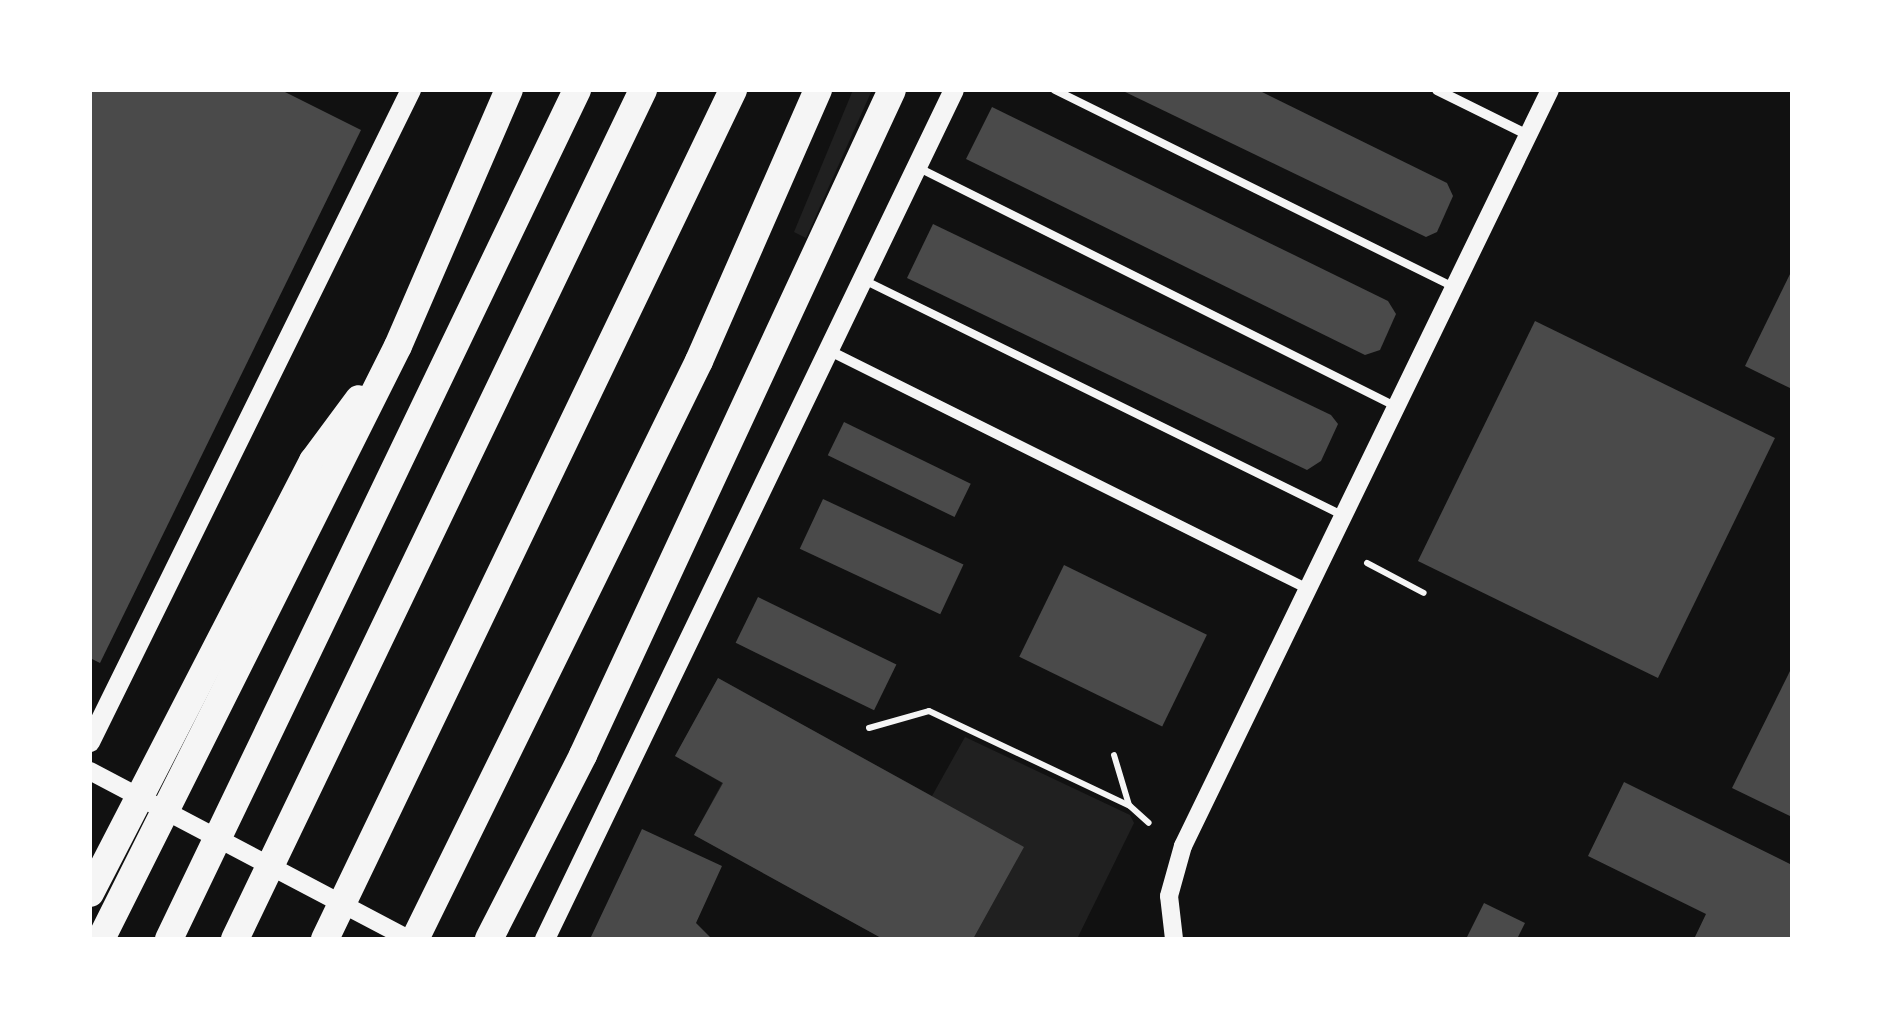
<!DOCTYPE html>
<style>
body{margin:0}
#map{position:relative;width:1882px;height:1029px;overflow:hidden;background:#111;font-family:"Fira Sans Condensed",sans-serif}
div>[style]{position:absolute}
.green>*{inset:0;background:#202020}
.building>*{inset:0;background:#4a4a4a;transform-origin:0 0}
.path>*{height:6px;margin:-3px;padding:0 3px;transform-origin:3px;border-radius:3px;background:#f5f5f5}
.service>*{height:8px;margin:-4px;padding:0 4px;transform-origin:4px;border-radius:4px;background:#f5f5f5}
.minor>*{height:10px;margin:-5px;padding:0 5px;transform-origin:5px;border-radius:5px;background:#f5f5f5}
.tertiary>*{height:18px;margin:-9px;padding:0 9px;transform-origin:9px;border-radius:9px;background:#f5f5f5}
.secondary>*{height:20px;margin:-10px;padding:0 10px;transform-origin:10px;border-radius:10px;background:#f5f5f5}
.motorway>*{height:28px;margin:-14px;padding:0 14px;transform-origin:14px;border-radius:14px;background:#f5f5f5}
span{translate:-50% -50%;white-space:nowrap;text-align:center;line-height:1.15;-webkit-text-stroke:9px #fff;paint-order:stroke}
.frame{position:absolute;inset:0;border:92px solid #fff;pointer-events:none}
</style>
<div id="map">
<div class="green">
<i style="clip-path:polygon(853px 90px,872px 90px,806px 238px,794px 232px)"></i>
<i style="clip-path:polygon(718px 678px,932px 796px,965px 737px,1130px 815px,1134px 823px,1077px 939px,883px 939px,694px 835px,722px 783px,675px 756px)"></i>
</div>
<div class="building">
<i style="clip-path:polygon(90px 90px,281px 90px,361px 130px,100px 663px,90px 658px)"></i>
<i style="clip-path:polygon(1121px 90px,1258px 90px,1447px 183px,1453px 196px,1437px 232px,1426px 237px)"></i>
<i style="clip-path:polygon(992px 107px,1388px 301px,1396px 314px,1380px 350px,1365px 355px,966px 159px)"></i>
<i style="clip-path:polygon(933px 224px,1331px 415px,1338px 424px,1321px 461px,1307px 470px,907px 278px)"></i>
<i style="clip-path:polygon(1792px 270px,1792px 389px,1745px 366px)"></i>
<i style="left:1535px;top:321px;width:267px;height:267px;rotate:26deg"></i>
<i style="left:844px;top:422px;width:141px;height:37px;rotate:26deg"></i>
<i style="left:823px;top:499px;width:155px;height:55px;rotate:25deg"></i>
<i style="left:1064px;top:565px;width:159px;height:102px;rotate:26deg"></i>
<i style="left:758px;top:597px;width:154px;height:51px;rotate:26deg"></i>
<i style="clip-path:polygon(1792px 667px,1792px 817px,1732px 788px)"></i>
<i style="clip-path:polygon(718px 678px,1024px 847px,973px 939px,883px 939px,694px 835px,723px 783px,675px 756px)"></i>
<i style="clip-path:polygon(1624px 782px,1792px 865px,1792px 939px,1694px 939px,1706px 914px,1588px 856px)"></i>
<i style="clip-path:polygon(642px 829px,722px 866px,696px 923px,712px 939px,590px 939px)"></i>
<i style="clip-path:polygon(1484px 903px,1525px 923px,1517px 939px,1466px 939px)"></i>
</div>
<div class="path">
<i style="left:1367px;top:563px;width:64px;rotate:27.8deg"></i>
<i style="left:869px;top:728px;width:62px;rotate:-15.8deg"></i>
<i style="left:929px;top:711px;width:222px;rotate:25.3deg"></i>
<i style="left:1130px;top:806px;width:25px;rotate:42deg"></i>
<i style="left:1114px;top:755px;width:52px;rotate:73.3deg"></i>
</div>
<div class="service">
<i style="left:1055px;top:90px;width:444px;rotate:26.3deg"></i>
<i style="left:921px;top:169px;width:530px;rotate:26.57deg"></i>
<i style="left:866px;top:281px;width:530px;rotate:26.18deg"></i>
</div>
<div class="minor">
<i style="left:1437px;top:90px;width:102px;rotate:26.3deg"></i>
<i style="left:830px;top:351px;width:532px;rotate:26.47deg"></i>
</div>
<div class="tertiary">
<i style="left:90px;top:771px;width:360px;rotate:27.8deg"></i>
<i style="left:1174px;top:939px;width:43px;rotate:-96.6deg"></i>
<i style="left:1169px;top:896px;width:52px;rotate:-74.4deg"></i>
<i style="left:1183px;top:846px;width:840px;rotate:-64.11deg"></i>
</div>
<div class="secondary">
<i style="left:90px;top:742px;width:727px;rotate:-63.79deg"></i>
<i style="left:545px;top:939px;width:942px;rotate:-64.28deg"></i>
</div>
<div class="motorway">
<i style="left:90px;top:893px;width:486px;rotate:-62.7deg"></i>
<i style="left:313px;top:461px;width:77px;rotate:-53.4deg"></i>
<i style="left:101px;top:939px;width:663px;rotate:-63.4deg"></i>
<i style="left:398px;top:346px;width:279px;rotate:-66.6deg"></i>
<i style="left:169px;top:939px;width:942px;rotate:-64.33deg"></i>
<i style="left:235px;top:939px;width:942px;rotate:-64.33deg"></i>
<i style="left:325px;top:939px;width:942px;rotate:-64.33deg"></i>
<i style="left:415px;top:939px;width:644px;rotate:-63.83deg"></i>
<i style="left:699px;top:361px;width:296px;rotate:-66.3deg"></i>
<i style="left:489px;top:939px;width:207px;rotate:-62.9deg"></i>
<i style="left:583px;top:755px;width:733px;rotate:-65.08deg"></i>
</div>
<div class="frame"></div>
</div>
